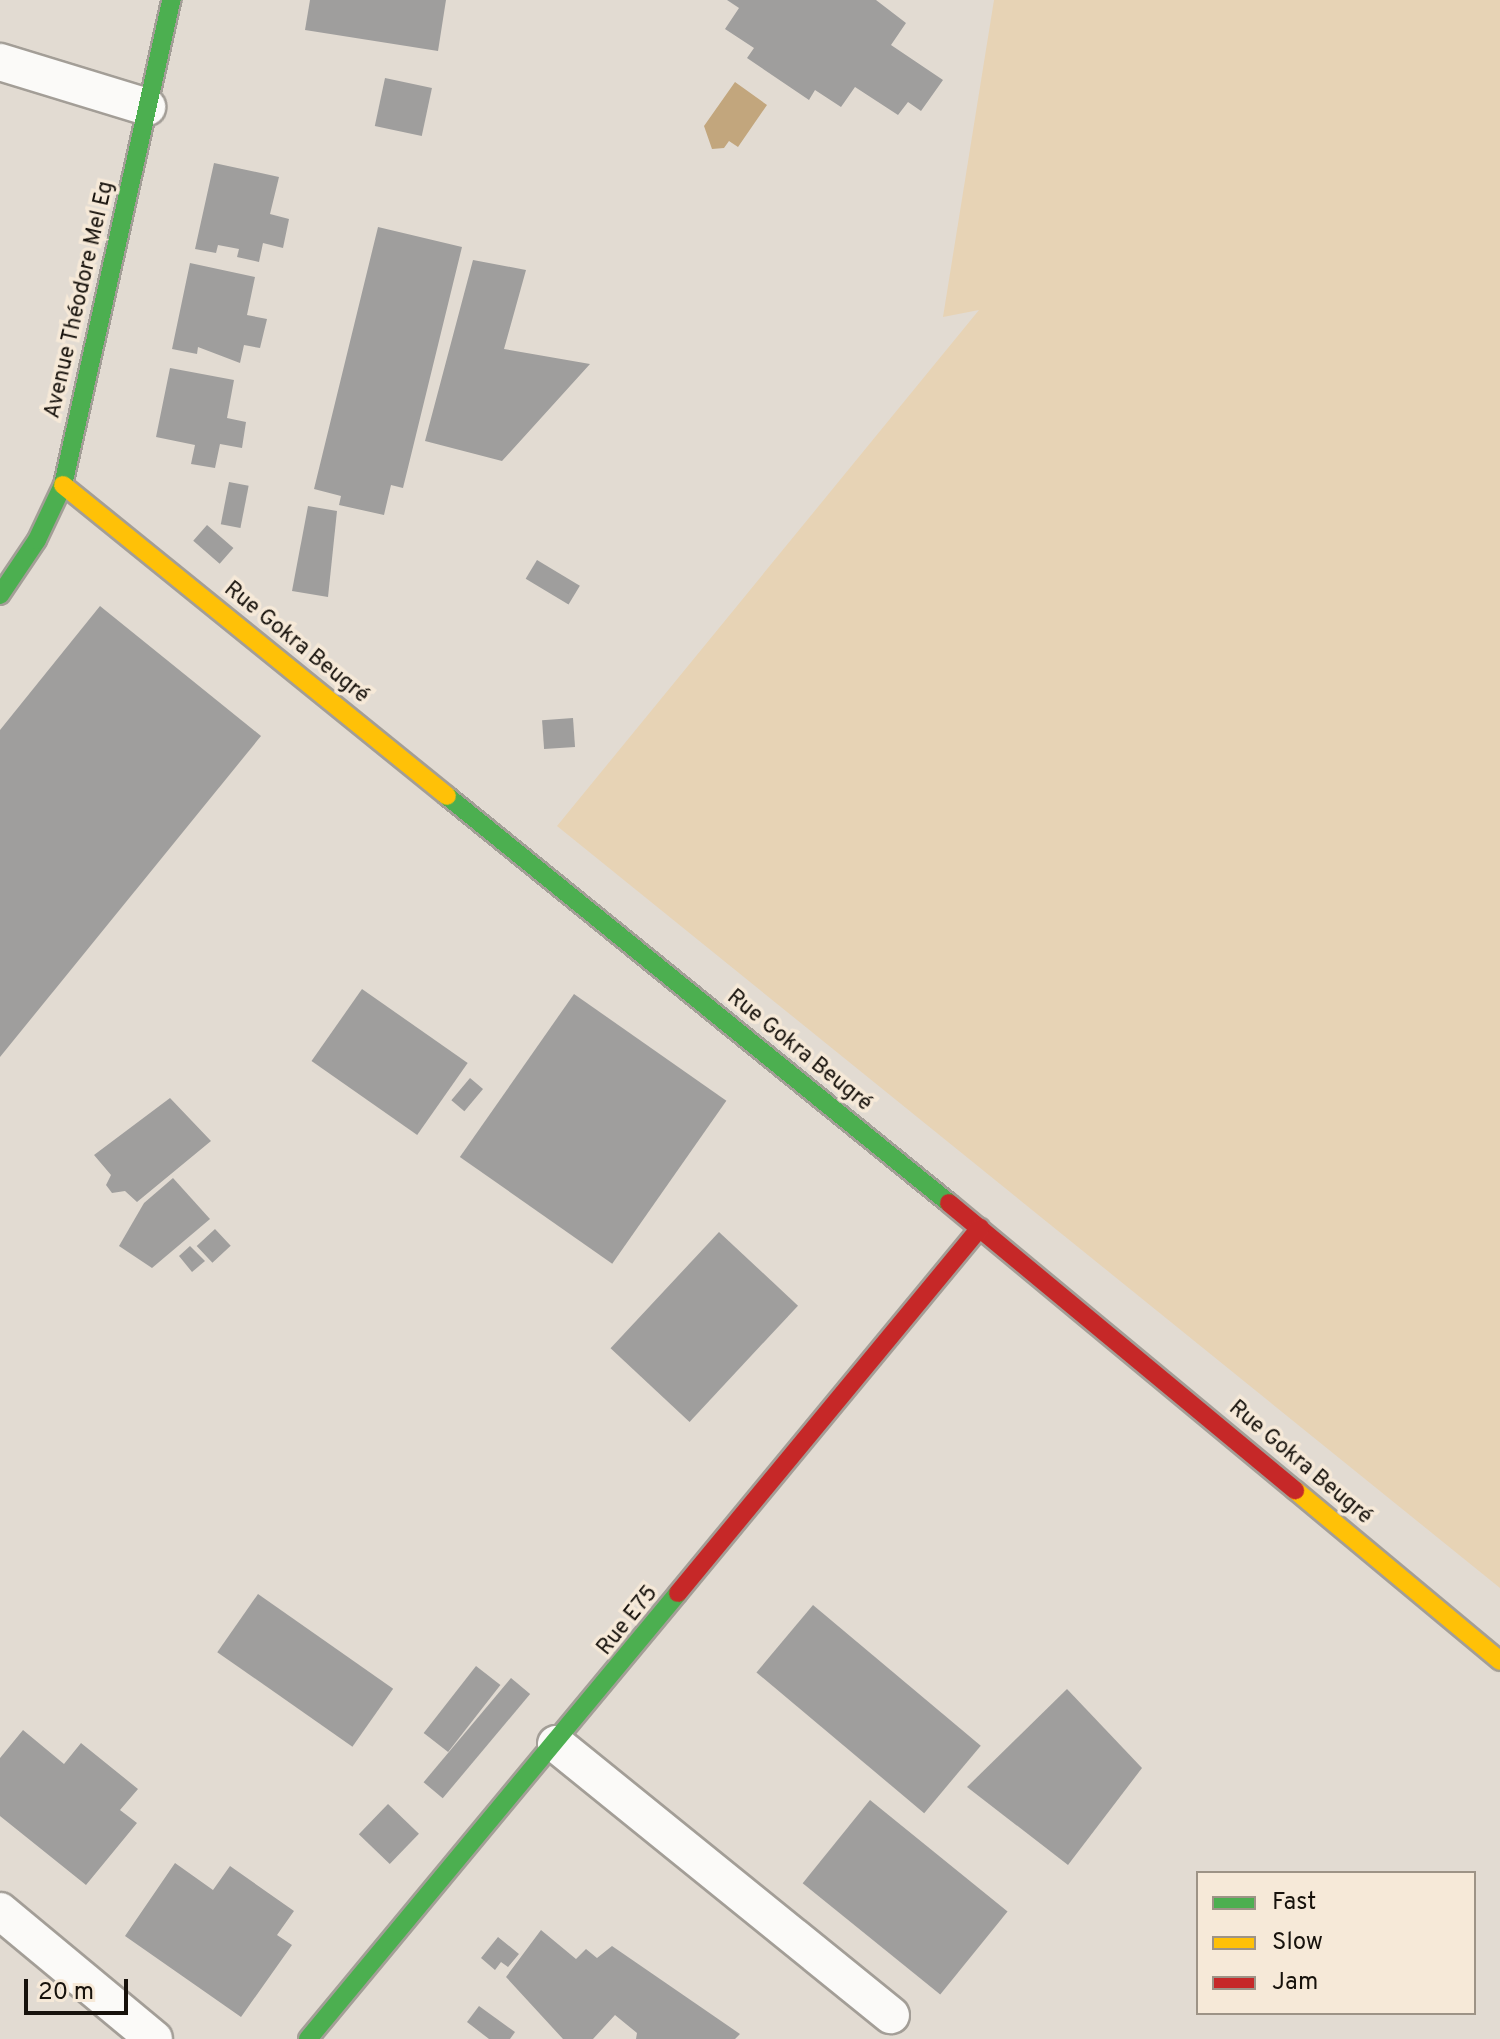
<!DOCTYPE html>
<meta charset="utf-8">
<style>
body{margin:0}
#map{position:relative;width:1500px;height:2039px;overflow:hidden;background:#e2dbd2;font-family:Overpass,sans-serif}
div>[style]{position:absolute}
.green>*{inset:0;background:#e7d3b5}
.water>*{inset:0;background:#c2a67d}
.building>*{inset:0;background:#9f9e9d;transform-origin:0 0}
.roads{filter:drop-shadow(2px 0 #a39e97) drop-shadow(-2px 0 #a39e97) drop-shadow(0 2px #a39e97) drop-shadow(0 -2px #a39e97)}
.street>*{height:36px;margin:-18px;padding:0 18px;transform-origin:18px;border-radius:18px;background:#fbfaf8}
.fast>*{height:18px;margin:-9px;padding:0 9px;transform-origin:9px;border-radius:9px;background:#4caf50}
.slow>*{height:18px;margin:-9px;padding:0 9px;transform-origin:9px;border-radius:9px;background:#ffc107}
.jam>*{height:18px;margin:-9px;padding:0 9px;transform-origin:9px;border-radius:9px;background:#c62828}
span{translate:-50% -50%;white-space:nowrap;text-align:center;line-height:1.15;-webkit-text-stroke:7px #f6e9d8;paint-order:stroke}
.street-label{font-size:22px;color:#17120c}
.legend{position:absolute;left:1196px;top:1871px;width:280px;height:144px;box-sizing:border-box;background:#f6e9d8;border:2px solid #9d9386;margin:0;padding:10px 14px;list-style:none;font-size:24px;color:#17120c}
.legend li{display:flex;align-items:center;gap:16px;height:40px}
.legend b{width:40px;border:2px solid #9d9386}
.scale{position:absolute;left:24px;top:1979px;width:104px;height:36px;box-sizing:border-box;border:4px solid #17120c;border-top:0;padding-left:10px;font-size:24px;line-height:28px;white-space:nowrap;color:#17120c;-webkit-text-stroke:6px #f6e9d8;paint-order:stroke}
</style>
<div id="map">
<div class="green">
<i style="clip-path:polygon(994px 0,1500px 0,1500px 1588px,557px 826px,979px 310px,943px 317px)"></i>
</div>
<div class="water">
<i style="clip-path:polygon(735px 82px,767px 105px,738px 147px,729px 141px,724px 148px,712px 149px,704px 126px)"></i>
</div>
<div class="building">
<i style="clip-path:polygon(310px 0,446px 0,438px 51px,305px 30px)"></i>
<i style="clip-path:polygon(727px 0,876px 0,906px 23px,891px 45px,943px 80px,921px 111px,908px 102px,898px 115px,855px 87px,841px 107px,815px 90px,809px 100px,747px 58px,754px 48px,725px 29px,739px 8px)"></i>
<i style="left:385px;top:78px;width:48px;height:49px;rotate:12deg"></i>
<i style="clip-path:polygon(214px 163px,279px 177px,270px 214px,289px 219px,283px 248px,263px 243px,259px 262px,237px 257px,239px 249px,218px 245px,216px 253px,195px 249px)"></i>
<i style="clip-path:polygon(378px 227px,462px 247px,403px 488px,391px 485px,384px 515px,339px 505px,341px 496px,314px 489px)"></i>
<i style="clip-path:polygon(473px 260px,526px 270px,504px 349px,590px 364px,502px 461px,425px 441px)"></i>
<i style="clip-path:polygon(190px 263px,255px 277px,247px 315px,267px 319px,260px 348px,244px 345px,240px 363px,198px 347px,197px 354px,172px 349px)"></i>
<i style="clip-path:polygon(170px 368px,234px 380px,227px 418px,246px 422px,242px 448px,220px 444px,215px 468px,191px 464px,195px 445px,156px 437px)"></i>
<i style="left:229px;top:482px;width:20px;height:43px;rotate:11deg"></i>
<i style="clip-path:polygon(308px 506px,337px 511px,328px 597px,292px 591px)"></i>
<i style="left:207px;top:525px;width:35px;height:21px;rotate:41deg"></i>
<i style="left:537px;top:560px;width:50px;height:22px;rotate:31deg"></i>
<i style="clip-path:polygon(100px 606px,261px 736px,0 1057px,0 730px)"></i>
<i style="left:573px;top:718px;width:29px;height:31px;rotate:86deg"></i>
<i style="left:362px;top:989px;width:129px;height:88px;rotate:35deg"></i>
<i style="left:574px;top:994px;width:186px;height:199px;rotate:35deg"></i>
<i style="left:470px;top:1078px;width:17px;height:29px;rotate:40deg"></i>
<i style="clip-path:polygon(170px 1098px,211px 1141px,137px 1202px,125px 1191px,112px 1193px,106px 1185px,111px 1175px,94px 1155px)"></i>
<i style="clip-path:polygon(173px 1178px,210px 1219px,152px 1268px,119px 1246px,144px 1203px)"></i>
<i style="left:215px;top:1229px;width:23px;height:25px;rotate:47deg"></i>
<i style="left:719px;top:1232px;width:108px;height:159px;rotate:43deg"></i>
<i style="clip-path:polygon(190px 1246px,205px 1261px,192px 1272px,179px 1256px)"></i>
<i style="left:258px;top:1594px;width:165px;height:71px;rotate:35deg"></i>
<i style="left:813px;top:1605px;width:219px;height:88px;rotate:40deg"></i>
<i style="left:476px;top:1666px;width:31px;height:85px;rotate:38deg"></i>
<i style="left:511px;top:1678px;width:25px;height:136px;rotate:40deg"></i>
<i style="clip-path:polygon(1067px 1689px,1142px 1768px,1068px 1865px,967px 1787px)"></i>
<i style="clip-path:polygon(23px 1730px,64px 1764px,81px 1743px,138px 1789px,120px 1810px,137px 1823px,86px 1885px,0 1816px,0 1758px)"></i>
<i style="left:870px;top:1800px;width:177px;height:107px;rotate:39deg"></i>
<i style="left:388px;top:1804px;width:43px;height:42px;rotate:44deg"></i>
<i style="clip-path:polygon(175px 1863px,213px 1890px,230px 1866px,294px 1911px,277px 1935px,292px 1945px,241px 2017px,125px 1936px)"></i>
<i style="clip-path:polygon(541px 1930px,576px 1959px,586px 1949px,597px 1958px,612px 1946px,740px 2034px,735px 2039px,636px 2039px,637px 2033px,615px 2015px,593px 2039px,563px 2039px,506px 1977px)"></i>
<i style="clip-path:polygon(498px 1937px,519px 1954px,508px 1967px,501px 1962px,495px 1970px,481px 1958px)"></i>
<i style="clip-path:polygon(479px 2006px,515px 2032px,510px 2039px,489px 2039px,467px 2022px)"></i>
</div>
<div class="roads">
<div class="street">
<i style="left:0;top:62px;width:154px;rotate:17deg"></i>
<i style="left:556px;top:1744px;width:431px;rotate:39deg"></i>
<i style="left:0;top:1911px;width:200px;rotate:39.7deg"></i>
</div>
<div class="fast">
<i style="left:0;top:595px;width:66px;rotate:-56.1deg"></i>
<i style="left:37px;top:540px;width:61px;rotate:-64.7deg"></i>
<i style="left:63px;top:485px;width:497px;rotate:-77.4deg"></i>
<i style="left:447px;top:796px;width:646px;rotate:39.03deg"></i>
<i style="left:308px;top:2039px;width:579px;rotate:-50.32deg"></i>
</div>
<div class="slow">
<i style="left:63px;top:485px;width:494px;rotate:39deg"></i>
<i style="left:1295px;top:1490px;width:267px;rotate:39.8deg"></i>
</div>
<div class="jam">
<i style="left:949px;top:1203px;width:450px;rotate:39.7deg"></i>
<i style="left:678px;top:1593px;width:474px;rotate:-50.4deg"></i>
</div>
</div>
<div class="street-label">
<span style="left:80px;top:300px;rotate:-77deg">Avenue Théodore Mel Eg</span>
<span style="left:296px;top:643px;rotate:39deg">Rue Gokra Beugré</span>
<span style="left:799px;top:1051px;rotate:39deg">Rue Gokra Beugré</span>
<span style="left:1300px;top:1463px;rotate:40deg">Rue Gokra Beugré</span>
<span style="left:628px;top:1621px;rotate:-51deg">Rue E75</span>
</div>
<ul class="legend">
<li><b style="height:10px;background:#4caf50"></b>Fast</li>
<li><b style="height:10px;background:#ffc107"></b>Slow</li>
<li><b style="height:10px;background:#c62828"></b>Jam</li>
</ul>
<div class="scale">20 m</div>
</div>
